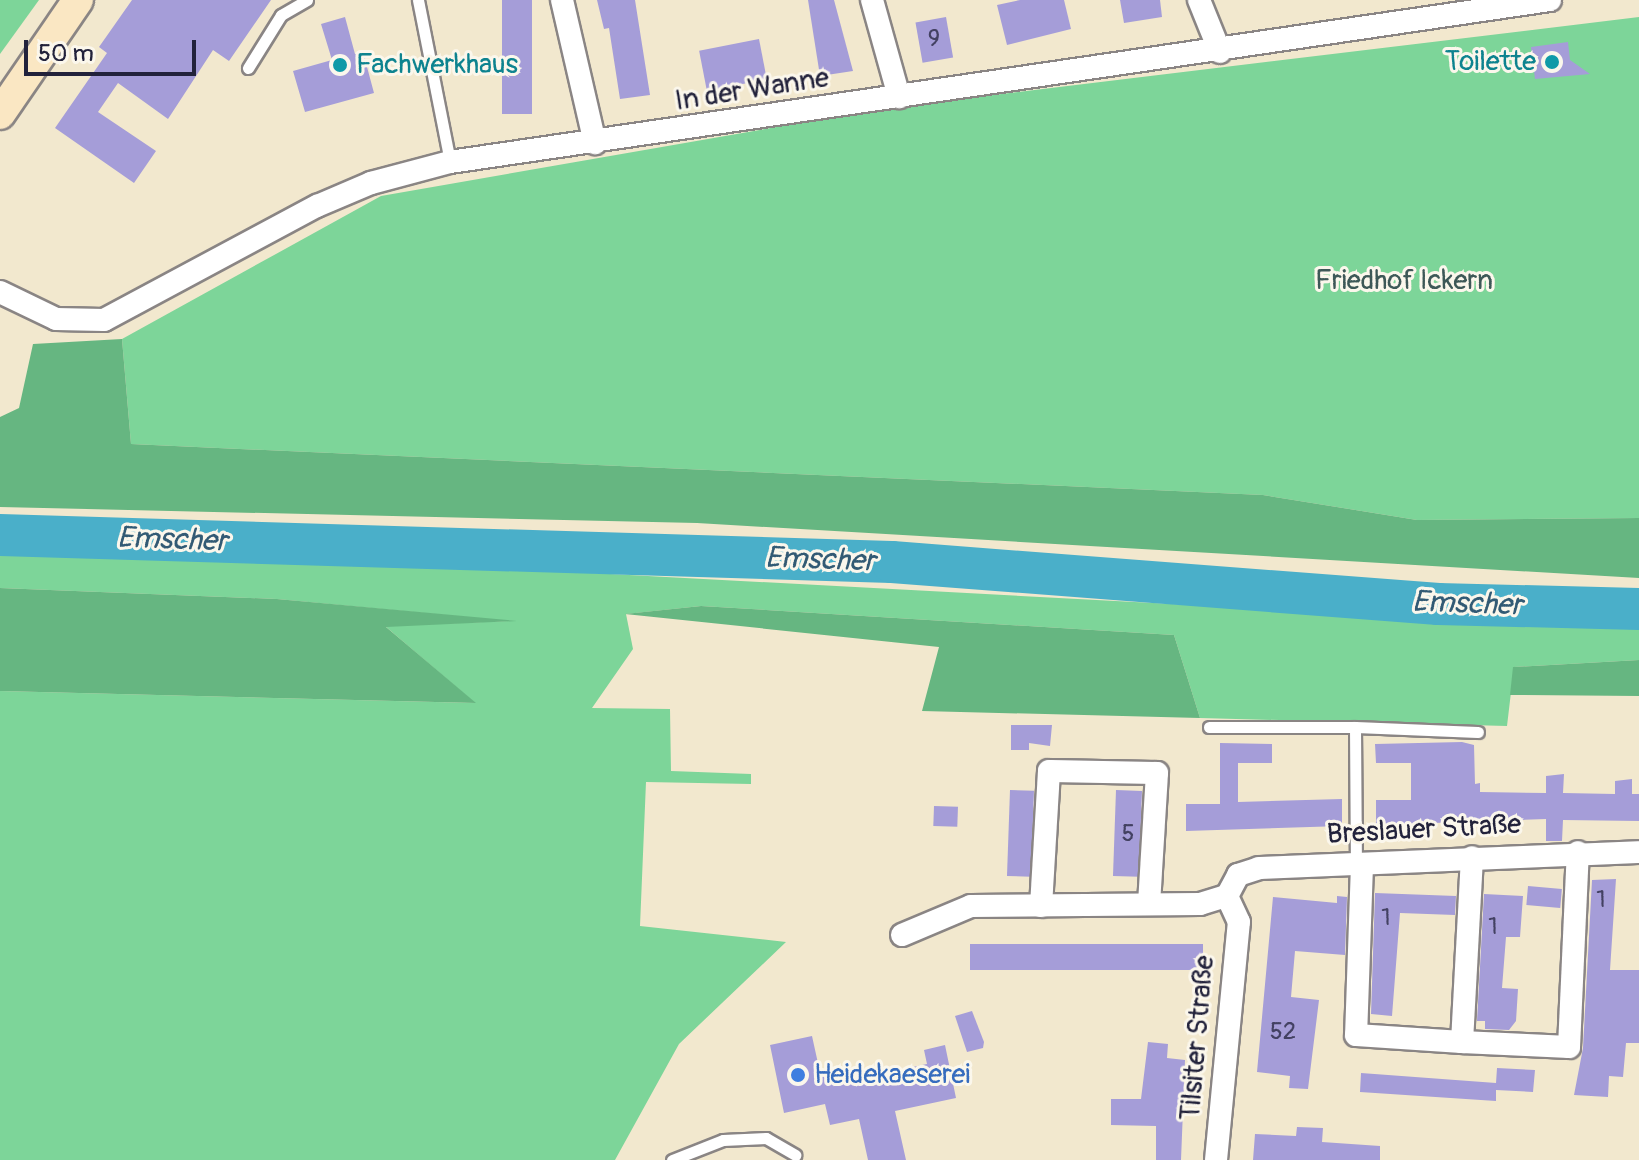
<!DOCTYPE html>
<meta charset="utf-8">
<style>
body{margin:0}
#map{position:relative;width:1639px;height:1160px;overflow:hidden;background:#f2e8ce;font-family:Pangolin,sans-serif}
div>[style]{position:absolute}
.green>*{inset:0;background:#7dd599}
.forest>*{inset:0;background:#66b681}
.river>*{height:42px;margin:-21px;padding:0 21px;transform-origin:21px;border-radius:21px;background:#4aafc9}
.building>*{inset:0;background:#a59dd8;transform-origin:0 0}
.roads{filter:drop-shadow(2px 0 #8a8584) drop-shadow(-2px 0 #8a8584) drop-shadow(0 2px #8a8584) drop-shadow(0 -2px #8a8584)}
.service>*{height:11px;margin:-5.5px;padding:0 5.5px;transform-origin:5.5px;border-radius:5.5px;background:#fff}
.minor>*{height:22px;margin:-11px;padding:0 11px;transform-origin:11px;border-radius:11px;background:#fff}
.secondary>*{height:30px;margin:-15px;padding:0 15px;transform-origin:15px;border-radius:15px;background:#fae7c3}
.dots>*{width:22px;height:22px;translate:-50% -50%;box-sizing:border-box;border:4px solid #fbf7ec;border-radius:50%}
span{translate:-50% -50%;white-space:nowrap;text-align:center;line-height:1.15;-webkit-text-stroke:6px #fbf7ec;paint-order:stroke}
.number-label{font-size:24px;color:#434162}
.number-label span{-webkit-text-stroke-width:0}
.culture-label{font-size:28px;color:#0d838f}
.right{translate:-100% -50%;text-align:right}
.left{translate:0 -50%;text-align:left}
.street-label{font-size:28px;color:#22223b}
.park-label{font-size:28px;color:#3d5857}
.shop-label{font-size:28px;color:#366cbe}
.water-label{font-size:30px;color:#325a74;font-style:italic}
.scale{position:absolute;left:24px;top:40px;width:172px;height:36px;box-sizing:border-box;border:4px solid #22223b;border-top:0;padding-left:10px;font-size:24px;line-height:28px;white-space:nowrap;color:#22223b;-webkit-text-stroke:6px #fbf7ec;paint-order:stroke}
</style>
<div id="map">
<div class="green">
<i style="clip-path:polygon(0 0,39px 0,0 54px)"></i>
<i style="clip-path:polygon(1639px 17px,1639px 518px,1417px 520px,1263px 495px,131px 444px,122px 339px,381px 196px,885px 108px)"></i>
<i style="clip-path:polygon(0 554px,499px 568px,1639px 629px,1639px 660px,1514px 667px,1507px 726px,1200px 718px,1174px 635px,701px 606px,626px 614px,633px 649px,592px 708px,670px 709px,671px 771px,751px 774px,751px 784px,646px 782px,640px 926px,786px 942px,679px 1044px,615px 1160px,0 1160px,0 691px,475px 703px,385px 626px,508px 621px,277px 599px,0 588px)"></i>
</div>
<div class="forest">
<i style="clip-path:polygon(122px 339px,131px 444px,1263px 495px,1417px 520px,1639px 518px,1639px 578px,697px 523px,0 507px,0 417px,19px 408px,33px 344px)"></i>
<i style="clip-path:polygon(0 588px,277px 599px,517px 621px,386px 627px,476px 703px,0 691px)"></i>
<i style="clip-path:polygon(701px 606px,1174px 635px,1200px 718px,922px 711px,939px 647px,625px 614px)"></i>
<i style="clip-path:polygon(1639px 660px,1639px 696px,1510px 695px,1513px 667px)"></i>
</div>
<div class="river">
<i style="left:0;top:535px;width:892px;rotate:1.73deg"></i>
<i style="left:892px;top:562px;width:548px;rotate:4.4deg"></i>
<i style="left:1438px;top:604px;width:201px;rotate:1.4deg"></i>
</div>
<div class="building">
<i style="clip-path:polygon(132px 0,271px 0,229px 61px,213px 50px,168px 119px,118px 83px,98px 112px,156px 151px,134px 183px,55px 128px,107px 53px,99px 47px)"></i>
<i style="left:502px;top:0;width:30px;height:114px"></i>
<i style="clip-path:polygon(597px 0,635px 0,650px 95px,620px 99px,609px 28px,604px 29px)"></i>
<i style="clip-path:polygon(808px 0,834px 0,853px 71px,820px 76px)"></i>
<i style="clip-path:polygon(1020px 0,1064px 0,1071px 29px,1007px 45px,997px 5px)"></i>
<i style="clip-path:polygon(1120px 0,1160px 0,1162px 17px,1124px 23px)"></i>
<i style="clip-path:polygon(345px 17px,355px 54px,363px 52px,374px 93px,305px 112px,293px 71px,332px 60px,321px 24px)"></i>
<i style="left:946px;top:17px;width:41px;height:31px;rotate:80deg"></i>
<i style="left:759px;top:39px;width:41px;height:61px;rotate:79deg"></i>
<i style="clip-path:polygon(1568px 42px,1570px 60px,1590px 74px,1535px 79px,1531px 47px)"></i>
<i style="clip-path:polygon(1011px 725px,1052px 725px,1050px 746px,1029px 743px,1029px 750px,1011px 750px)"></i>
<i style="clip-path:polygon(1462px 742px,1474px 745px,1475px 784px,1480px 783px,1480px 792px,1546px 793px,1546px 776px,1564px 774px,1563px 793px,1615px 794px,1615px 781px,1632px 779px,1632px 794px,1639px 794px,1639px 821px,1563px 820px,1562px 841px,1546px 841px,1546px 819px,1376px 825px,1376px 800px,1411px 800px,1411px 763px,1376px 763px,1375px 744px)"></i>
<i style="clip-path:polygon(1220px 743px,1272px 744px,1272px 763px,1238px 763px,1238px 802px,1342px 799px,1342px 826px,1186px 831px,1186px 804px,1220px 804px)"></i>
<i style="left:1010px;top:790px;width:24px;height:86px;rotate:2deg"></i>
<i style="left:1116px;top:790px;width:26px;height:86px;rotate:2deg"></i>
<i style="left:934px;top:806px;width:24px;height:20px;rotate:2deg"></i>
<i style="clip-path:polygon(1616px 879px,1610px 970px,1639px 970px,1639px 1043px,1626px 1043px,1623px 1077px,1609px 1076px,1608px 1097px,1574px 1095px,1583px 1048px,1592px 880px)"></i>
<i style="left:1528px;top:886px;width:34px;height:19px;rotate:5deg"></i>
<i style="clip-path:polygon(1375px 893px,1456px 896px,1455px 915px,1400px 913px,1392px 1016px,1371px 1014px)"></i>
<i style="clip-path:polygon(1484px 894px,1523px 896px,1520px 937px,1506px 937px,1502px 988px,1518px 989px,1516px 1021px,1509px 1030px,1485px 1029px,1485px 1021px,1477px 1021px)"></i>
<i style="clip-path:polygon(1337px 896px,1347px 897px,1345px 955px,1295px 951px,1291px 997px,1319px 1000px,1308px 1089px,1289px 1088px,1290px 1076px,1257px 1072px,1273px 897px,1337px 903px)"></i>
<i style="left:970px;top:944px;width:233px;height:26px"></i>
<i style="clip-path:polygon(972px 1011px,984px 1042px,983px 1048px,967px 1052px,955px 1016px)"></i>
<i style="clip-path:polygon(812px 1036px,821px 1077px,864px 1068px,866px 1077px,927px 1064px,924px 1050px,945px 1045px,956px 1098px,895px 1111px,906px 1160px,868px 1160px,859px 1119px,830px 1125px,825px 1104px,784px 1113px,770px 1045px)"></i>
<i style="clip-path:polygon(1148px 1042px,1168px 1044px,1167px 1058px,1185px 1060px,1181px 1160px,1156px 1160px,1156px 1126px,1111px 1125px,1111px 1099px,1141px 1099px)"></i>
<i style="clip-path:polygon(1497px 1068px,1535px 1070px,1533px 1092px,1496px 1090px,1496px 1101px,1360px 1092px,1361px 1073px,1496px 1083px)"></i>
<i style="clip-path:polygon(1297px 1127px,1323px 1128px,1322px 1142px,1380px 1146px,1380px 1160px,1253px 1160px,1255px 1134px,1296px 1136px)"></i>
</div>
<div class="roads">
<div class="service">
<i style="left:418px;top:0;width:165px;rotate:78.8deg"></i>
<i style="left:248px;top:68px;width:62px;rotate:-58.1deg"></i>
<i style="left:281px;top:15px;width:30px;rotate:-30deg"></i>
<i style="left:1209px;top:727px;width:146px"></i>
<i style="left:1355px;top:727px;width:138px;rotate:89.6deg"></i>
<i style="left:1355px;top:727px;width:123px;rotate:2.3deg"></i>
<i style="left:672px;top:1160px;width:55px;rotate:-21.4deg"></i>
<i style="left:723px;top:1140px;width:43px;rotate:-2.7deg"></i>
<i style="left:766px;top:1138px;width:34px;rotate:30deg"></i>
</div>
<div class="minor">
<i style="left:562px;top:0;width:147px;rotate:77deg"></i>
<i style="left:872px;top:0;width:101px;rotate:74.4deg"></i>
<i style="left:1199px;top:0;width:56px;rotate:68deg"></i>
<i style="left:0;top:292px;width:62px;rotate:25.7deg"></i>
<i style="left:56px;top:319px;width:48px;rotate:1.2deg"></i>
<i style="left:104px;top:320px;width:242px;rotate:-28.2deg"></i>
<i style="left:317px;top:206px;width:59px;rotate:-23.1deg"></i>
<i style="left:371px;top:183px;width:82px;rotate:-14.9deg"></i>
<i style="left:450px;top:162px;width:1112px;rotate:-8.38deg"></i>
<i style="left:1362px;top:865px;width:170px;rotate:92deg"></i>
<i style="left:1356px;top:1035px;width:106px;rotate:3.8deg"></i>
<i style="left:1462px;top:1042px;width:185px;rotate:-86.9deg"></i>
<i style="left:1041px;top:906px;width:135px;rotate:-86.6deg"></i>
<i style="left:1049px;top:771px;width:108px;rotate:1.1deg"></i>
<i style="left:1157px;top:773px;width:131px;rotate:93.5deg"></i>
<i style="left:902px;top:935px;width:75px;rotate:-22.8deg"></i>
<i style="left:971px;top:906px;width:229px;rotate:-0.5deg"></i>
<i style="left:1200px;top:904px;width:28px;rotate:-17deg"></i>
<i style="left:1227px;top:896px;width:24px;rotate:-62deg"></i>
<i style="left:1238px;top:875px;width:22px;rotate:-18deg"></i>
<i style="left:1259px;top:868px;width:380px;rotate:-2.4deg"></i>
<i style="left:1462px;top:1042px;width:107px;rotate:2.7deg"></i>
<i style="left:1569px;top:1047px;width:195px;rotate:-87.4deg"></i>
<i style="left:1216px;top:1160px;width:239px;rotate:-84.5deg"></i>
<i style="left:1239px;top:922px;width:29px;rotate:-115deg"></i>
</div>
<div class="secondary">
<i style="left:0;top:114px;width:138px;rotate:-55.6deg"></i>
</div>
</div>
<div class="dots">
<i style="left:1552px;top:62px;background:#0f9aa8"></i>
<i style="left:340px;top:65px;background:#0f9aa8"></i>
<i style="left:798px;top:1075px;background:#3f7fe0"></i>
</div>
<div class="number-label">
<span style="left:934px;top:39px">9</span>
<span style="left:1128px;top:834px">5</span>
<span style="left:1601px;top:900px">1</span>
<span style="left:1386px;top:918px">1</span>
<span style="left:1493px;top:927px">1</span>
<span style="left:1283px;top:1032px">52</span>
</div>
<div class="culture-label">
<span class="right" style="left:1536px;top:62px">Toilette</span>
<span class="left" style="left:356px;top:65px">Fachwerkhaus</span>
</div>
<div class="street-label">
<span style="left:752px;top:90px;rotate:-9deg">In der Wanne</span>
<span style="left:1424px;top:830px;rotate:-3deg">Breslauer Straße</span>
<span style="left:1198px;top:1038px;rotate:-85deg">Tilsiter Straße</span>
</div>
<div class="park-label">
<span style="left:1404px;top:281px">Friedhof Ickern</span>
</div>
<div class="shop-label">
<span class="left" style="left:814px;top:1075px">Heidekaeserei</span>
</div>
<div class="water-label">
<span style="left:172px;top:540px;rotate:2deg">Emscher</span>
<span style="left:820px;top:560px;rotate:2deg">Emscher</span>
<span style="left:1467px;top:604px;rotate:2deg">Emscher</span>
</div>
<div class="scale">50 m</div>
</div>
